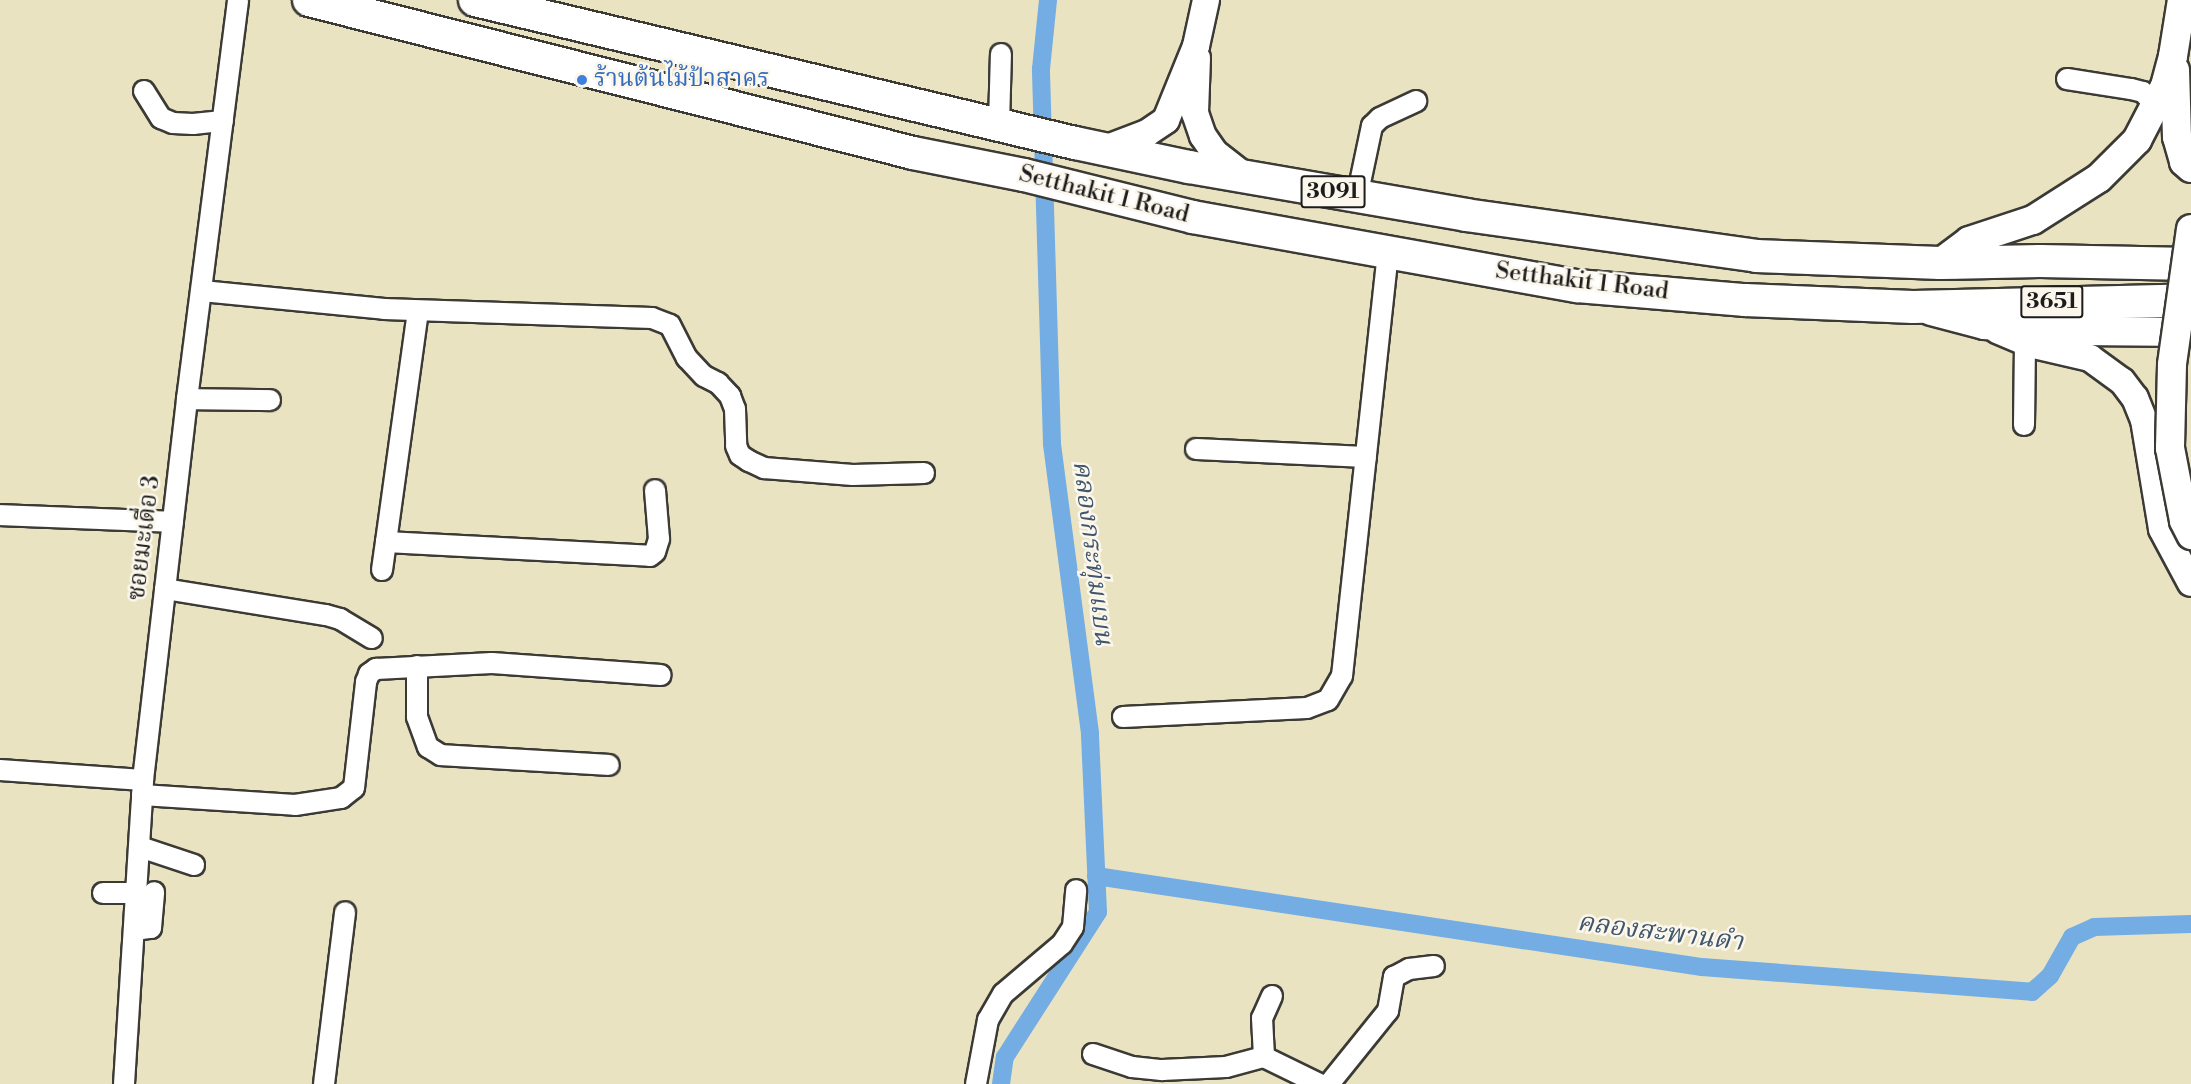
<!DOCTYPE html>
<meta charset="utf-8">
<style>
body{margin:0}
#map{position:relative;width:2191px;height:1084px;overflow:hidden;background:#eae3c2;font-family:"Libre Bodoni","Noto Serif Thai",serif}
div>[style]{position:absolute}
.canal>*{height:18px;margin:-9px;padding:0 9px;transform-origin:9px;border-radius:9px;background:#73ade3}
.roads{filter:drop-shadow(2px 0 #3b3a35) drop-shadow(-2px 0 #3b3a35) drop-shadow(0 2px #3b3a35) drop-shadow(0 -2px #3b3a35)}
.minor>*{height:20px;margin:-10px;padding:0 10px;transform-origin:10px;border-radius:10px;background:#fff}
.tertiary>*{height:26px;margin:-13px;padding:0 13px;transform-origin:13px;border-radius:13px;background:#fff}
.secondary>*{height:28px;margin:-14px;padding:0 14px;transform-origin:14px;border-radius:14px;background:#fff}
.primary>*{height:32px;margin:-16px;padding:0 16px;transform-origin:16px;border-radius:16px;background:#fff}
.bridges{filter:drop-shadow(2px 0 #3b3a35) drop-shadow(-2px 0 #3b3a35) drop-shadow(0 2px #3b3a35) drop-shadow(0 -2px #3b3a35)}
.secondary-bridge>*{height:28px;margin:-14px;padding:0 14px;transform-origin:14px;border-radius:14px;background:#fff}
.dots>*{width:16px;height:16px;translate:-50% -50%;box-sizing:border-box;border:3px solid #fbf7ec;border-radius:50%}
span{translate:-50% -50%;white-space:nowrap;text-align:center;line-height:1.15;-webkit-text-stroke:5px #fbf7ec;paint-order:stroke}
.shield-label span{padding:2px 4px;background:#fbf7ec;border:2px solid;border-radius:4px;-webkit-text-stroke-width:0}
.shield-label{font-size:22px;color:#1c1c1c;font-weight:700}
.shop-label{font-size:24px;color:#366cbe}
.left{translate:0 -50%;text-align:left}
.street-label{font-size:24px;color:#1c1c1c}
.water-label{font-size:26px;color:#3f566c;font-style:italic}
</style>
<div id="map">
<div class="canal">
<i style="left:1096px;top:876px;width:613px;rotate:8.54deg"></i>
<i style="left:1702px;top:967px;width:331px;rotate:4.3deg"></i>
<i style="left:2032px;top:992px;width:24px;rotate:-42deg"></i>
<i style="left:2050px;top:976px;width:45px;rotate:-60.6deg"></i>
<i style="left:2072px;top:937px;width:24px;rotate:-24deg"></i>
<i style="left:2094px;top:927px;width:97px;rotate:-1.8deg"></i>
<i style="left:1001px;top:1084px;width:27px;rotate:-82deg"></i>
<i style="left:1005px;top:1057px;width:172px;rotate:-57.3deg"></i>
<i style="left:1098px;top:912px;width:179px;rotate:-92.6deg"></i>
<i style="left:1090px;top:733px;width:292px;rotate:-97.5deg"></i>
<i style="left:1052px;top:443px;width:374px;rotate:-91.7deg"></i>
<i style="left:1041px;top:69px;width:69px;rotate:-84.2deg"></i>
</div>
<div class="roads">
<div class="minor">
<i style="left:2067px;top:79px;width:65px;rotate:8.9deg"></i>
<i style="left:2131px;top:89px;width:12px;rotate:14deg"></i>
<i style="left:2143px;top:92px;width:18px;rotate:47deg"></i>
<i style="left:144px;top:91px;width:32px;rotate:58deg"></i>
<i style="left:161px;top:118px;width:13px;rotate:23deg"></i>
<i style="left:173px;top:123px;width:20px;rotate:3deg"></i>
<i style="left:193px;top:124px;width:30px;rotate:-6deg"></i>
<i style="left:999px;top:124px;width:70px;rotate:-88.4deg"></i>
<i style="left:1357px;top:197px;width:73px;rotate:-78.1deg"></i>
<i style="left:1372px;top:126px;width:11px;rotate:-45deg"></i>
<i style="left:1380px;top:118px;width:40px;rotate:-25deg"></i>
<i style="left:202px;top:291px;width:183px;rotate:5.6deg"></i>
<i style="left:384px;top:309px;width:268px;rotate:1.9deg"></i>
<i style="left:652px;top:318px;width:19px;rotate:21deg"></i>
<i style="left:670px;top:325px;width:37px;rotate:63deg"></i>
<i style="left:687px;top:358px;width:25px;rotate:47deg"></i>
<i style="left:704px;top:376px;width:16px;rotate:27deg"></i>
<i style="left:718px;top:383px;width:18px;rotate:47deg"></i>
<i style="left:730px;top:396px;width:14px;rotate:69deg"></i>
<i style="left:735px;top:409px;width:37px;rotate:88deg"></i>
<i style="left:736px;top:446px;width:10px;rotate:66deg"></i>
<i style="left:740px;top:455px;width:11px;rotate:34deg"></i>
<i style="left:749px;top:461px;width:17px;rotate:25deg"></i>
<i style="left:764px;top:468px;width:89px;rotate:4.5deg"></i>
<i style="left:853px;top:475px;width:71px;rotate:-1.6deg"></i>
<i style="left:418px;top:311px;width:233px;rotate:97.9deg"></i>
<i style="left:386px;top:542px;width:264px;rotate:3deg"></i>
<i style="left:650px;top:556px;width:6px;rotate:-39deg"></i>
<i style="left:655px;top:552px;width:14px;rotate:-73deg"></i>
<i style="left:659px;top:539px;width:49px;rotate:-94.7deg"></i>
<i style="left:187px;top:399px;width:83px;rotate:0.7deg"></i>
<i style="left:2024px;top:425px;width:84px;rotate:-89.3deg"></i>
<i style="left:1196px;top:449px;width:170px;rotate:2.7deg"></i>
<i style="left:0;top:515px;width:173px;rotate:2.3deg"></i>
<i style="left:382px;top:570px;width:28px;rotate:-82deg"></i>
<i style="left:165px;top:589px;width:163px;rotate:9.2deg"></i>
<i style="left:326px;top:615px;width:15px;rotate:16deg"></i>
<i style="left:340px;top:619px;width:37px;rotate:31deg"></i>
<i style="left:417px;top:666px;width:51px;rotate:90deg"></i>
<i style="left:417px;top:717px;width:32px;rotate:70deg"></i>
<i style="left:428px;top:747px;width:15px;rotate:32deg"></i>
<i style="left:441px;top:755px;width:168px;rotate:3.4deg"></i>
<i style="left:1123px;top:717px;width:184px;rotate:-2.8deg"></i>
<i style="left:1307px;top:708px;width:22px;rotate:-21deg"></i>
<i style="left:1328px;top:700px;width:28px;rotate:-60deg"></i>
<i style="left:1342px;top:676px;width:425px;rotate:-83.8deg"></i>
<i style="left:0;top:770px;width:143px;rotate:4deg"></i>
<i style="left:142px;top:795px;width:153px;rotate:3.7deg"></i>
<i style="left:295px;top:805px;width:47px;rotate:-8.7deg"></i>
<i style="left:341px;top:798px;width:16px;rotate:-38deg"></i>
<i style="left:354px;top:788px;width:107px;rotate:-83.5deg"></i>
<i style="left:366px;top:682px;width:9px;rotate:-69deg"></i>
<i style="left:369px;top:674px;width:9px;rotate:-36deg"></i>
<i style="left:376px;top:669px;width:116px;rotate:-3deg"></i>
<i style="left:492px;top:663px;width:169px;rotate:4.1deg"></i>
<i style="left:140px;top:847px;width:57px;rotate:18.4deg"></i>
<i style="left:103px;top:893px;width:33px"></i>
<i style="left:134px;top:930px;width:17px;rotate:-7deg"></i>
<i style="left:151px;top:928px;width:36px;rotate:-85deg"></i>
<i style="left:1272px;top:996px;width:24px;rotate:114deg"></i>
<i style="left:1262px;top:1018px;width:39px;rotate:87deg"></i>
<i style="left:1264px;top:1057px;width:61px;rotate:26.1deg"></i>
<i style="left:1093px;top:1054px;width:41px;rotate:18.4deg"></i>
<i style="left:1132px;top:1067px;width:30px;rotate:6deg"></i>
<i style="left:1162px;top:1070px;width:64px;rotate:-2.7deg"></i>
<i style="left:1226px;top:1067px;width:39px;rotate:-15deg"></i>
<i style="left:124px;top:1084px;width:305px;rotate:-86.4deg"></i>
<i style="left:143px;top:780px;width:384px;rotate:-83.4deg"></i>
<i style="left:187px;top:399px;width:402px;rotate:-82.7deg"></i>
<i style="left:324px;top:1084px;width:173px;rotate:-83deg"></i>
<i style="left:976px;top:1084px;width:65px;rotate:-79.4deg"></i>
<i style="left:988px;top:1020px;width:30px;rotate:-60deg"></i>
<i style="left:1003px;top:994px;width:77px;rotate:-40.3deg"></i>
<i style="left:1062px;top:944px;width:20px;rotate:-57deg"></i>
<i style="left:1073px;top:927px;width:37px;rotate:-85deg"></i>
<i style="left:1329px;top:1084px;width:94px;rotate:-51.1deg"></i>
<i style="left:1388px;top:1011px;width:35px;rotate:-80deg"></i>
<i style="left:1394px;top:977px;width:17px;rotate:-28deg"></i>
<i style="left:1409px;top:969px;width:25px;rotate:-7deg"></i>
</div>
<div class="tertiary">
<i style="left:1197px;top:58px;width:55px;rotate:92.1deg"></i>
<i style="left:1195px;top:113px;width:24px;rotate:71deg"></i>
<i style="left:1203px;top:136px;width:21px;rotate:55deg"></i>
<i style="left:1215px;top:153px;width:37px;rotate:38deg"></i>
<i style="left:1105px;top:149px;width:45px;rotate:-20.9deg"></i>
<i style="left:1147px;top:133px;width:23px;rotate:-34deg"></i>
<i style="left:1166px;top:120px;width:80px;rotate:-67.9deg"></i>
<i style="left:1196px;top:46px;width:47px;rotate:-77.7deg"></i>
<i style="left:1997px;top:330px;width:36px;rotate:23deg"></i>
<i style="left:2030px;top:344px;width:62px;rotate:13.1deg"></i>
<i style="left:2090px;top:358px;width:39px;rotate:36deg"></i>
<i style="left:2122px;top:381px;width:21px;rotate:53deg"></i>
<i style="left:2135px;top:398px;width:24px;rotate:68deg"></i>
<i style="left:2144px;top:420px;width:110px;rotate:80.6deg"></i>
<i style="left:2162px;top:529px;width:61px;rotate:61.8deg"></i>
</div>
<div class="secondary">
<i style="left:2175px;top:70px;width:67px;rotate:88.3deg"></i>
<i style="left:2177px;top:137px;width:26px;rotate:74deg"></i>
<i style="left:2184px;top:162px;width:9px;rotate:41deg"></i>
<i style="left:1940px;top:263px;width:36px;rotate:-37deg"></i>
<i style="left:1969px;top:241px;width:67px;rotate:-18.2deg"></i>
<i style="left:2033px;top:220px;width:78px;rotate:-32.5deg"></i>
<i style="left:2099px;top:178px;width:54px;rotate:-45deg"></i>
<i style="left:2137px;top:140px;width:61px;rotate:-62.6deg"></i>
<i style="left:2165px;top:86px;width:31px;rotate:-75deg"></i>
<i style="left:2173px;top:56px;width:57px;rotate:-80.9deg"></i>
<i style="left:1931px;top:311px;width:55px;rotate:14.8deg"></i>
<i style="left:1984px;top:325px;width:94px;rotate:3.7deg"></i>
<i style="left:2078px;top:331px;width:113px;rotate:0.5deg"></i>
</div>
<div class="primary">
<i style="left:309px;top:0;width:623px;rotate:14.21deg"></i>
<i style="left:913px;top:153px;width:113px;rotate:11.2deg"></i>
<i style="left:1024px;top:175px;width:174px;rotate:14deg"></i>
<i style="left:1193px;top:217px;width:390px;rotate:10.2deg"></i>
<i style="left:1577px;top:286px;width:169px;rotate:4.8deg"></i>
<i style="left:1745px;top:300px;width:168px;rotate:2.4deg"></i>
<i style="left:1913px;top:307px;width:278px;rotate:-1.4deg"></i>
<i style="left:475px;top:0;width:617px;rotate:13.41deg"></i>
<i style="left:1075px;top:143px;width:116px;rotate:11.9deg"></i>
<i style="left:1189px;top:167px;width:281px;rotate:9.8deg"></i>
<i style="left:1466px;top:215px;width:293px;rotate:8deg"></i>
<i style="left:1756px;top:256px;width:184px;rotate:2.2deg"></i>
<i style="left:1940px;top:263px;width:100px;rotate:-1.1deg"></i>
<i style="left:2040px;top:261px;width:151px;rotate:1.1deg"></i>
</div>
</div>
<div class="bridges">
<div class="secondary-bridge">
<i style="left:2191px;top:229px;width:137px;rotate:98deg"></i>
<i style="left:2172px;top:365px;width:83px;rotate:91.4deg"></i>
<i style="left:2170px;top:448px;width:74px;rotate:79.1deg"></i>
<i style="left:2184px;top:521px;width:16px;rotate:63deg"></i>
</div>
</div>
<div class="dots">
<i style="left:582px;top:80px;background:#3f7fe0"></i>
</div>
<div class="shield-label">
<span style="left:1333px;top:192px">3091</span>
<span style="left:2052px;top:302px">3651</span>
</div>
<div class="shop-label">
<span class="left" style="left:594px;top:80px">ร้านต้นไม้ป้าสาคร</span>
</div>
<div class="street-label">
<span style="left:1104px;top:195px;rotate:14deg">Setthakit 1 Road</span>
<span style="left:1582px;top:282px;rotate:7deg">Setthakit 1 Road</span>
<span style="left:145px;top:538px;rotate:-83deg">ซอยมะเดื่อ 3</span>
</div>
<div class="water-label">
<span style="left:1092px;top:553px;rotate:83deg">คลองกระทุ่มแบน</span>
<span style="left:1660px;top:933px;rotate:7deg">คลองสะพานดำ</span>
</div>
</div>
